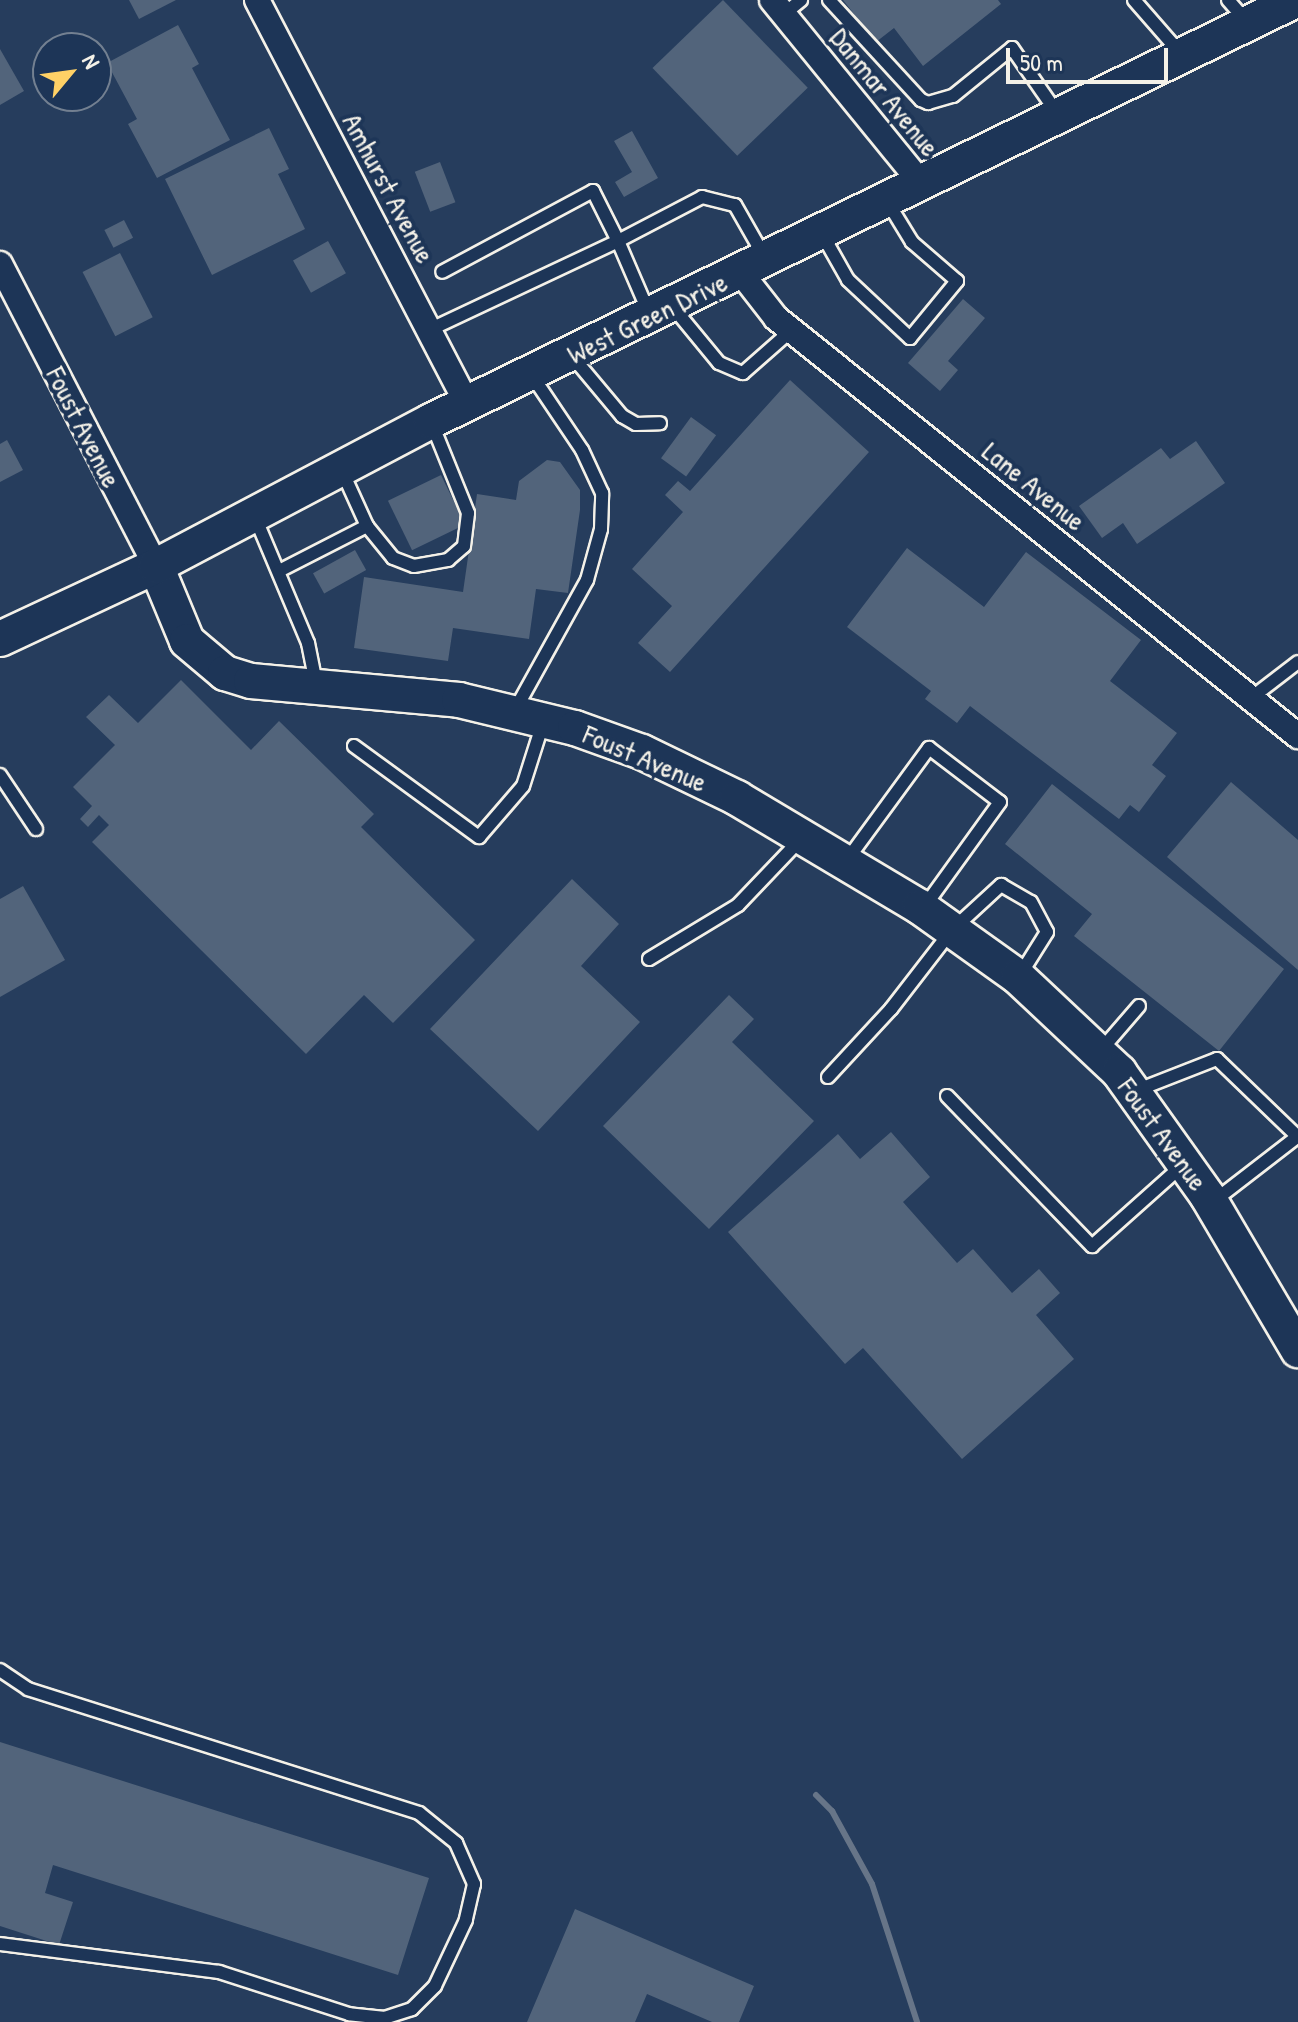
<!DOCTYPE html>
<style>
body{margin:0}
#map{position:relative;width:1298px;height:2022px;overflow:hidden;background:#263d5d;font-family:"Patrick Hand",sans-serif}
div>[style]{position:absolute}
.stream>*{height:6px;margin:-3px;padding:0 3px;transform-origin:3px;border-radius:3px;background:#677588}
.building>*{inset:0;background:#52647b;transform-origin:0 0}
.roads{filter:drop-shadow(2px 0 #f4f1e8) drop-shadow(-2px 0 #f4f1e8) drop-shadow(0 2px #f4f1e8) drop-shadow(0 -2px #f4f1e8)}
.lane>*{height:12px;margin:-6px;padding:0 6px;transform-origin:6px;border-radius:6px;background:#1d3557}
.street>*{height:24px;margin:-12px;padding:0 12px;transform-origin:12px;border-radius:12px;background:#1d3557}
.secondary>*{height:34px;margin:-17px;padding:0 17px;transform-origin:17px;border-radius:17px;background:#1d3557}
span{translate:-50% -50%;white-space:nowrap;text-align:center;line-height:1.15;-webkit-text-stroke:8px #1d3557;paint-order:stroke}
.street-label{font-size:28px;color:#f4f1e8}
.north{position:absolute;left:32px;top:32px;width:80px;height:80px;box-sizing:border-box;background:#1d3557;border:2px solid #738091;border-radius:50%;rotate:61deg;font-size:22px;font-weight:700;line-height:32px;text-align:center;color:#f4f1e8}
.north::after{content:'';display:block;margin:auto;width:28px;height:36px;background:#ffd166;clip-path:polygon(50% 0,100% 100%,50% 72%,0 100%)}
.scale{position:absolute;left:1006px;top:48px;width:162px;height:36px;box-sizing:border-box;border:4px solid #f4f1e8;border-top:0;padding-left:10px;font-size:24px;line-height:28px;white-space:nowrap;color:#f4f1e8;-webkit-text-stroke:6px #1d3557;paint-order:stroke}
</style>
<div id="map">
<div class="stream">
<i style="left:816px;top:1795px;width:23px;rotate:45deg"></i>
<i style="left:832px;top:1811px;width:83px;rotate:61.3deg"></i>
<i style="left:872px;top:1884px;width:145px;rotate:71.9deg"></i>
</div>
<div class="building">
<i style="clip-path:polygon(129px 0,176px 0,139px 19px)"></i>
<i style="left:723px;top:0;width:122px;height:98px;rotate:46deg"></i>
<i style="clip-path:polygon(843px 0,998px 0,1001px 4px,923px 66px,894px 28px,876px 42px)"></i>
<i style="clip-path:polygon(178px 25px,199px 64px,192px 68px,230px 140px,157px 178px,128px 124px,137px 119px,107px 63px)"></i>
<i style="clip-path:polygon(0 49px,24px 91px,0 105px)"></i>
<i style="clip-path:polygon(269px 128px,289px 169px,278px 174px,305px 229px,212px 275px,165px 179px)"></i>
<i style="clip-path:polygon(632px 131px,658px 178px,624px 197px,615px 182px,632px 172px,614px 141px)"></i>
<i style="left:440px;top:162px;width:43px;height:27px;rotate:69deg"></i>
<i style="left:124px;top:220px;width:20px;height:22px;rotate:63deg"></i>
<i style="left:328px;top:241px;width:37px;height:40px;rotate:61deg"></i>
<i style="left:120px;top:253px;width:72px;height:42px;rotate:63deg"></i>
<i style="clip-path:polygon(963px 299px,985px 318px,948px 361px,958px 370px,940px 391px,908px 363px)"></i>
<i style="clip-path:polygon(790px 380px,869px 452px,670px 672px,638px 643px,672px 606px,632px 569px,683px 512px,665px 495px,678px 481px,690px 491px)"></i>
<i style="left:691px;top:417px;width:31px;height:51px;rotate:36deg"></i>
<i style="clip-path:polygon(7px 440px,23px 470px,0 482px,0 444px)"></i>
<i style="clip-path:polygon(1196px 441px,1225px 483px,1137px 544px,1123px 523px,1102px 538px,1079px 506px,1161px 448px,1170px 459px)"></i>
<i style="clip-path:polygon(547px 460px,560px 462px,580px 490px,580px 510px,568px 593px,536px 589px,529px 639px,453px 628px,448px 661px,354px 648px,364px 577px,463px 592px,477px 494px,516px 500px,519px 481px)"></i>
<i style="left:441px;top:475px;width:55px;height:59px;rotate:64deg"></i>
<i style="clip-path:polygon(907px 548px,984px 607px,1026px 552px,1141px 640px,1110px 681px,1177px 733px,1152px 765px,1166px 776px,1139px 812px,1130px 805px,1119px 819px,970px 706px,957px 723px,925px 699px,931px 691px,847px 627px)"></i>
<i style="left:355px;top:550px;width:23px;height:48px;rotate:61deg"></i>
<i style="clip-path:polygon(181px 680px,251px 750px,279px 721px,374px 814px,361px 827px,475px 940px,393px 1023px,364px 995px,306px 1054px,92px 842px,109px 825px,99px 815px,88px 827px,80px 819px,92px 806px,73px 787px,115px 745px,86px 717px,109px 695px,138px 723px)"></i>
<i style="clip-path:polygon(1231px 782px,1298px 840px,1298px 970px,1167px 857px)"></i>
<i style="clip-path:polygon(1052px 784px,1284px 969px,1219px 1051px,1074px 936px,1092px 914px,1005px 844px)"></i>
<i style="clip-path:polygon(572px 879px,619px 924px,581px 966px,640px 1022px,538px 1131px,430px 1029px)"></i>
<i style="clip-path:polygon(23px 886px,65px 960px,0 997px,0 899px)"></i>
<i style="clip-path:polygon(729px 995px,754px 1019px,732px 1042px,814px 1121px,709px 1229px,603px 1126px)"></i>
<i style="clip-path:polygon(891px 1132px,930px 1177px,903px 1202px,957px 1263px,973px 1249px,1012px 1293px,1039px 1269px,1060px 1293px,1036px 1315px,1074px 1359px,962px 1459px,863px 1348px,845px 1364px,728px 1232px,838px 1134px,860px 1159px)"></i>
<i style="clip-path:polygon(0 1742px,429px 1878px,398px 1975px,53px 1865px,45px 1893px,73px 1902px,59px 1945px,0 1926px)"></i>
<i style="clip-path:polygon(575px 1909px,754px 1986px,739px 2022px,712px 2022px,647px 1994px,635px 2022px,527px 2022px)"></i>
</div>
<div class="roads">
<div class="lane">
<i style="left:829px;top:0;width:136px;rotate:47.4deg"></i>
<i style="left:921px;top:100px;width:8px;rotate:23deg"></i>
<i style="left:928px;top:103px;width:26px;rotate:-16deg"></i>
<i style="left:953px;top:96px;width:76px;rotate:-39.1deg"></i>
<i style="left:1012px;top:48px;width:79px;rotate:55.3deg"></i>
<i style="left:1134px;top:0;width:73px;rotate:48.9deg"></i>
<i style="left:1228px;top:0;width:29px;rotate:49deg"></i>
<i style="left:784px;top:14px;width:22px;rotate:-39deg"></i>
<i style="left:822px;top:234px;width:53px;rotate:60.5deg"></i>
<i style="left:848px;top:280px;width:85px;rotate:43.1deg"></i>
<i style="left:910px;top:338px;width:74px;rotate:-50.5deg"></i>
<i style="left:957px;top:281px;width:60px;rotate:-139.1deg"></i>
<i style="left:912px;top:242px;width:48px;rotate:-121.4deg"></i>
<i style="left:672px;top:306px;width:74px;rotate:50.5deg"></i>
<i style="left:719px;top:363px;width:26px;rotate:23deg"></i>
<i style="left:743px;top:373px;width:65px;rotate:-41.3deg"></i>
<i style="left:649px;top:313px;width:78px;rotate:-113.3deg"></i>
<i style="left:618px;top:241px;width:95px;rotate:-27.6deg"></i>
<i style="left:702px;top:197px;width:34px;rotate:14deg"></i>
<i style="left:735px;top:205px;width:59px;rotate:60.4deg"></i>
<i style="left:429px;top:330px;width:209px;rotate:-25.2deg"></i>
<i style="left:618px;top:241px;width:56px;rotate:-116.6deg"></i>
<i style="left:593px;top:191px;width:171px;rotate:151.8deg"></i>
<i style="left:571px;top:355px;width:80px;rotate:50.1deg"></i>
<i style="left:622px;top:416px;width:16px;rotate:30deg"></i>
<i style="left:636px;top:424px;width:24px;rotate:-2deg"></i>
<i style="left:255px;top:517px;width:137px;rotate:67.2deg"></i>
<i style="left:308px;top:643px;width:41px;rotate:78.7deg"></i>
<i style="left:367px;top:526px;width:41px;rotate:50.9deg"></i>
<i style="left:393px;top:558px;width:22px;rotate:21deg"></i>
<i style="left:414px;top:566px;width:35px;rotate:-10deg"></i>
<i style="left:448px;top:560px;width:21px;rotate:-41deg"></i>
<i style="left:464px;top:546px;width:33px;rotate:-83deg"></i>
<i style="left:468px;top:513px;width:96px;rotate:-112deg"></i>
<i style="left:279px;top:571px;width:99px;rotate:-27.1deg"></i>
<i style="left:367px;top:526px;width:60px;rotate:-114.4deg"></i>
<i style="left:1251px;top:698px;width:59px;rotate:-37.5deg"></i>
<i style="left:515px;top:710px;width:149px;rotate:-61deg"></i>
<i style="left:587px;top:580px;width:53px;rotate:-74.6deg"></i>
<i style="left:601px;top:529px;width:36px;rotate:-88deg"></i>
<i style="left:602px;top:493px;width:47px;rotate:-114.9deg"></i>
<i style="left:582px;top:450px;width:92px;rotate:-123.9deg"></i>
<i style="left:354px;top:746px;width:155px;rotate:36.1deg"></i>
<i style="left:479px;top:837px;width:67px;rotate:-49.2deg"></i>
<i style="left:523px;top:786px;width:66px;rotate:-72.4deg"></i>
<i style="left:0;top:775px;width:65px;rotate:56.3deg"></i>
<i style="left:847px;top:860px;width:139px;rotate:-53.8deg"></i>
<i style="left:929px;top:748px;width:89px;rotate:37.3deg"></i>
<i style="left:1000px;top:802px;width:128px;rotate:125.8deg"></i>
<i style="left:649px;top:959px;width:104px;rotate:-31.2deg"></i>
<i style="left:738px;top:905px;width:90px;rotate:-46.4deg"></i>
<i style="left:1101px;top:1050px;width:58px;rotate:-49.2deg"></i>
<i style="left:828px;top:1077px;width:93px;rotate:-47.2deg"></i>
<i style="left:891px;top:1009px;width:100px;rotate:-52.3deg"></i>
<i style="left:952px;top:930px;width:67px;rotate:-42.6deg"></i>
<i style="left:1001px;top:885px;width:34px;rotate:30deg"></i>
<i style="left:1031px;top:902px;width:34px;rotate:62deg"></i>
<i style="left:1047px;top:932px;width:51px;rotate:122.1deg"></i>
<i style="left:1135px;top:1091px;width:88px;rotate:-21.3deg"></i>
<i style="left:1217px;top:1059px;width:111px;rotate:43.9deg"></i>
<i style="left:947px;top:1096px;width:209px;rotate:46deg"></i>
<i style="left:1092px;top:1246px;width:122px;rotate:-41.7deg"></i>
<i style="left:1214px;top:1201px;width:106px;rotate:-37.7deg"></i>
<i style="left:0;top:1670px;width:34px;rotate:34deg"></i>
<i style="left:28px;top:1689px;width:410px;rotate:17.6deg"></i>
<i style="left:419px;top:1813px;width:48px;rotate:39deg"></i>
<i style="left:456px;top:1843px;width:45px;rotate:66.3deg"></i>
<i style="left:474px;top:1884px;width:37px;rotate:103deg"></i>
<i style="left:466px;top:1920px;width:73px;rotate:115.2deg"></i>
<i style="left:435px;top:1986px;width:33px;rotate:135deg"></i>
<i style="left:412px;top:2009px;width:28px;rotate:162deg"></i>
<i style="left:385px;top:2018px;width:36px;rotate:-174deg"></i>
<i style="left:349px;top:2014px;width:137px;rotate:-162.1deg"></i>
<i style="left:219px;top:1972px;width:221px;rotate:-172.7deg"></i>
</div>
<div class="street">
<i style="left:257px;top:0;width:455px;rotate:62.5deg"></i>
<i style="left:772px;top:0;width:237px;rotate:50.8deg"></i>
<i style="left:0;top:264px;width:340px;rotate:62.7deg"></i>
<i style="left:741px;top:273px;width:57px;rotate:52.1deg"></i>
<i style="left:776px;top:318px;width:669px;rotate:38.69deg"></i>
</div>
<div class="secondary">
<i style="left:156px;top:566px;width:81px;rotate:67.5deg"></i>
<i style="left:187px;top:641px;width:50px;rotate:40.1deg"></i>
<i style="left:225px;top:673px;width:27px;rotate:17deg"></i>
<i style="left:251px;top:681px;width:209px;rotate:5.2deg"></i>
<i style="left:459px;top:700px;width:119px;rotate:13.6deg"></i>
<i style="left:575px;top:728px;width:71px;rotate:19.7deg"></i>
<i style="left:642px;top:752px;width:106px;rotate:25.8deg"></i>
<i style="left:737px;top:798px;width:213px;rotate:30.8deg"></i>
<i style="left:920px;top:907px;width:120px;rotate:35.5deg"></i>
<i style="left:1018px;top:977px;width:139px;rotate:43.2deg"></i>
<i style="left:1119px;top:1072px;width:153px;rotate:54.5deg"></i>
<i style="left:1208px;top:1197px;width:178px;rotate:59.5deg"></i>
<i style="left:0;top:639px;width:172px;rotate:-25.1deg"></i>
<i style="left:156px;top:566px;width:311px;rotate:-27.8deg"></i>
<i style="left:431px;top:421px;width:962px;rotate:-25.95deg"></i>
</div>
</div>
<div class="street-label">
<span style="left:885px;top:92px;rotate:51deg">Danmar Avenue</span>
<span style="left:389px;top:188px;rotate:62deg">Amhurst Avenue</span>
<span style="left:647px;top:318px;rotate:-26deg">West Green Drive</span>
<span style="left:84px;top:427px;rotate:63deg">Foust Avenue</span>
<span style="left:1034px;top:486px;rotate:39deg">Lane Avenue</span>
<span style="left:645px;top:758px;rotate:23deg">Foust Avenue</span>
<span style="left:1163px;top:1134px;rotate:54deg">Foust Avenue</span>
</div>
<div class="north">N</div>
<div class="scale">50 m</div>
</div>
